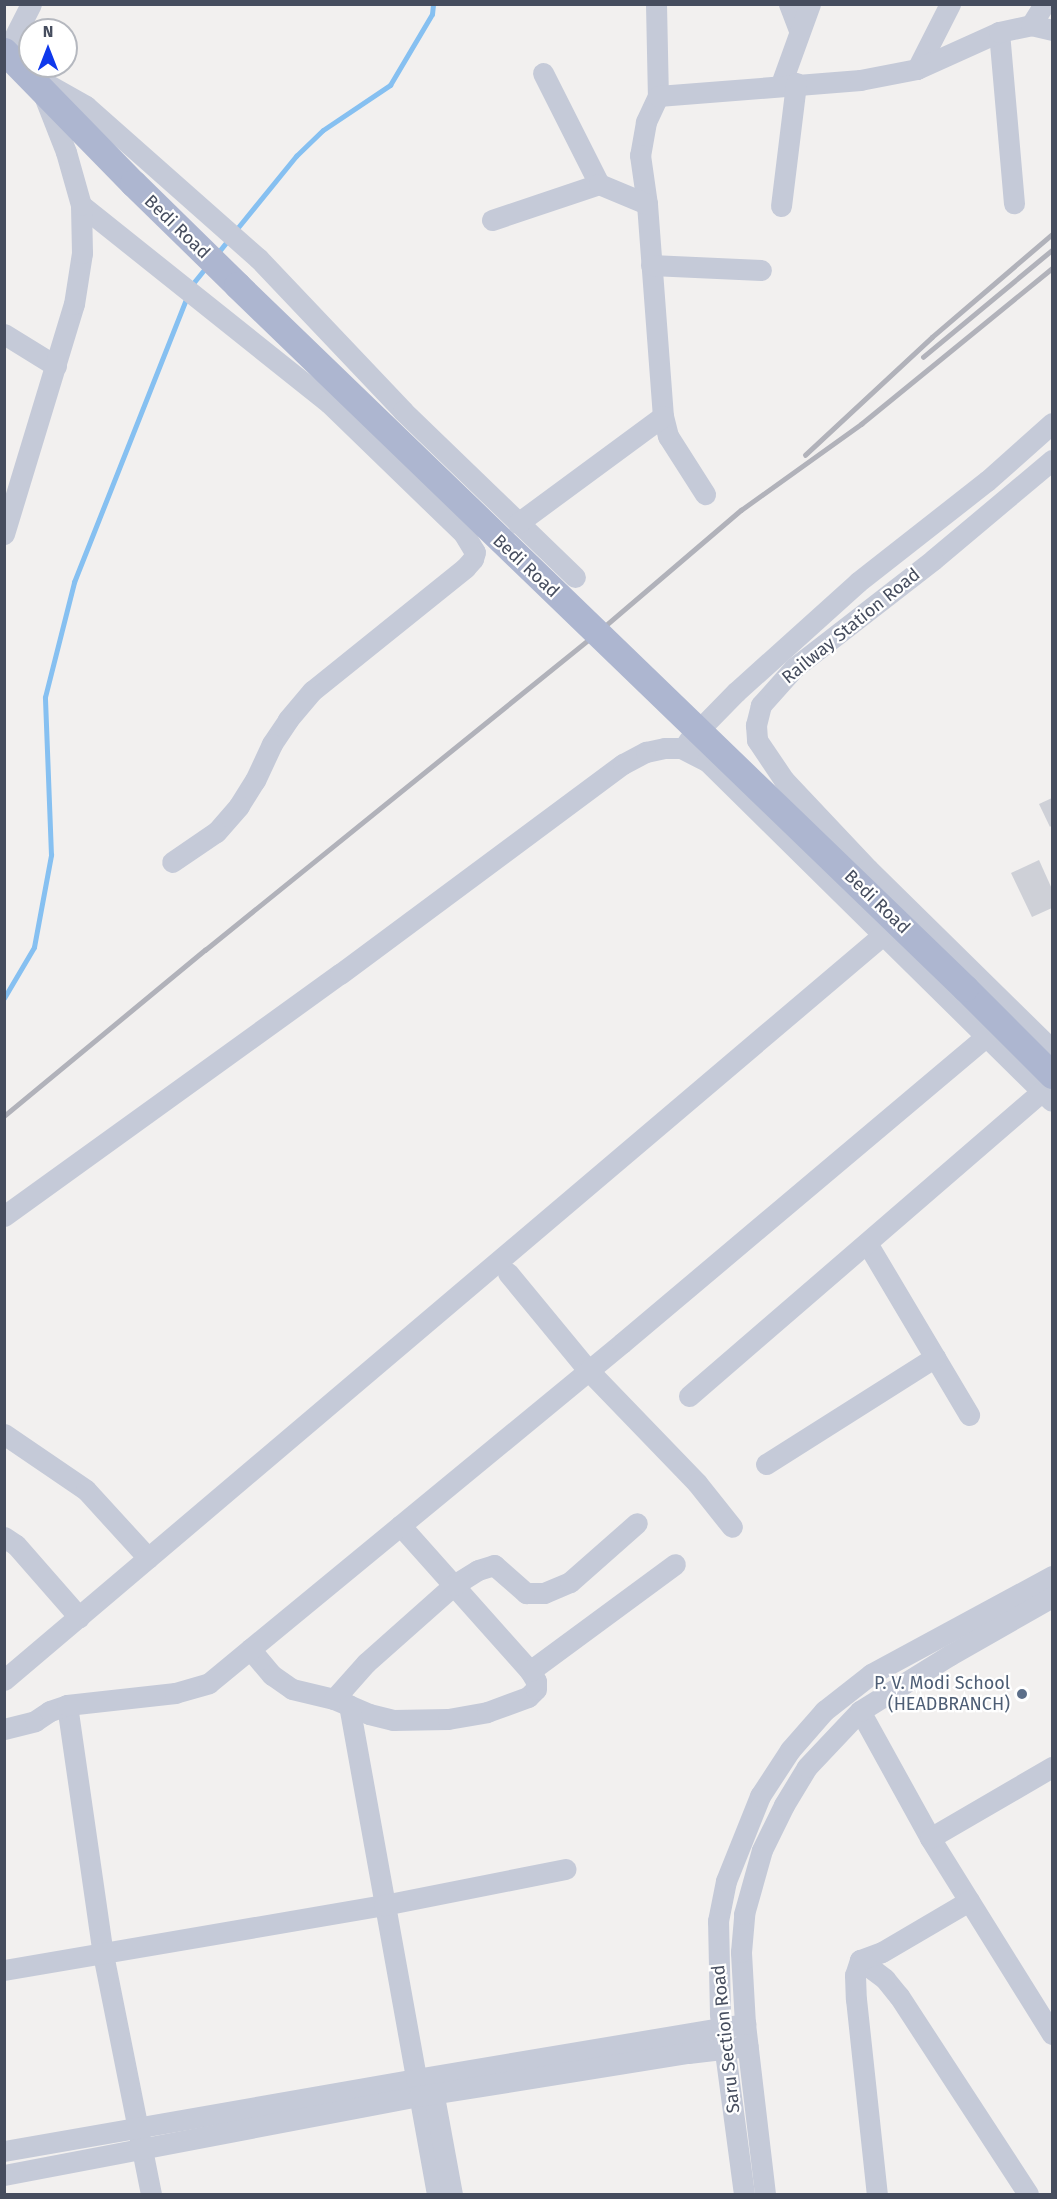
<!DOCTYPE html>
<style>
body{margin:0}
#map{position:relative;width:1057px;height:2199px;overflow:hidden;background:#f2f0ef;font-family:"Fira Sans",sans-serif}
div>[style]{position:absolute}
.stream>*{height:5px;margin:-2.5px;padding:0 2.5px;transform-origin:2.5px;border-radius:2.5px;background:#86c0f1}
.building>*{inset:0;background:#ced0d7}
.minor>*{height:21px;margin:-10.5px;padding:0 10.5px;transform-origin:10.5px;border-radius:10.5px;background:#c5cad8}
.major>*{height:27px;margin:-13.5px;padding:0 13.5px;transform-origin:13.5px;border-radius:13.5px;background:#adb6d0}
.rail>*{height:4.5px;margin:-2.25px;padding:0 2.25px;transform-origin:2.25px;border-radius:2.25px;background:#b1b2ba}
.major-bridge>*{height:27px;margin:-13.5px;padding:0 13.5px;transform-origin:13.5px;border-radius:13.5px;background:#adb6d0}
.dots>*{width:16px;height:16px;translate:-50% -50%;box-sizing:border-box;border:3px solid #fff;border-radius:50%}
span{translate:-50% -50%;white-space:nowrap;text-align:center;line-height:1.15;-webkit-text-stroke:4.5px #fff;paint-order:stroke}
.street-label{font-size:18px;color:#464d5e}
.service-label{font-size:18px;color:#4e5e75}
.right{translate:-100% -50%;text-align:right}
.frame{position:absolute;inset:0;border:6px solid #464d5e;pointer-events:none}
.north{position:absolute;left:18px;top:18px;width:60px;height:60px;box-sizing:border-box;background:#fff;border:2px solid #b5b8bf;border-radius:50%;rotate:0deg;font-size:16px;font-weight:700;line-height:24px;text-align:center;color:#464d5e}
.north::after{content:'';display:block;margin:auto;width:21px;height:27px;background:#0f39ec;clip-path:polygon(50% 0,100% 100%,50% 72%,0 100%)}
</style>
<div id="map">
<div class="stream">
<i style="left:235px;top:231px;width:97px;rotate:-50.9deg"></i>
<i style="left:296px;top:156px;width:37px;rotate:-44deg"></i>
<i style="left:323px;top:130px;width:81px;rotate:-33.9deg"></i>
<i style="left:390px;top:85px;width:82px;rotate:-59.4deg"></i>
<i style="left:432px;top:14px;width:10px;rotate:-84deg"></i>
<i style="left:216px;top:255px;width:21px;rotate:-51deg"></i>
<i style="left:190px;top:287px;width:26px;rotate:-51deg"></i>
<i style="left:4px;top:998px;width:59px;rotate:-59.5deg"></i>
<i style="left:34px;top:947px;width:94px;rotate:-79.5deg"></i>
<i style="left:51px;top:855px;width:158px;rotate:-92.2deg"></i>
<i style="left:45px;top:697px;width:119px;rotate:-75.8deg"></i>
<i style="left:74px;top:582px;width:308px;rotate:-68.4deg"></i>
</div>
<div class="building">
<i style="clip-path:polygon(1052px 798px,1052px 825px,1050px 827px,1039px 804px)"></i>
<i style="clip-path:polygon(1039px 860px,1052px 889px,1052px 908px,1032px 917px,1011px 873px)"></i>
</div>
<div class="minor">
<i style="left:656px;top:4px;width:92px;rotate:88.8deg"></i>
<i style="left:658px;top:96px;width:29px;rotate:115deg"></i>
<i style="left:646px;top:122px;width:34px;rotate:100deg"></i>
<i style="left:640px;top:155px;width:49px;rotate:81.9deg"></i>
<i style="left:647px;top:204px;width:213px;rotate:85.7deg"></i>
<i style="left:663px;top:416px;width:21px;rotate:76deg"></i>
<i style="left:668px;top:436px;width:69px;rotate:57.5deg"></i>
<i style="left:789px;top:4px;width:28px;rotate:69deg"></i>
<i style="left:1031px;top:25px;width:25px;rotate:-58deg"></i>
<i style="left:999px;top:32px;width:172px;rotate:85deg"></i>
<i style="left:4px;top:57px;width:59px;rotate:-63deg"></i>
<i style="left:917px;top:69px;width:73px;rotate:-63.1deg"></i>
<i style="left:543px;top:73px;width:124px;rotate:63.2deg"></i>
<i style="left:38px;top:79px;width:55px;rotate:29.4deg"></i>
<i style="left:86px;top:106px;width:230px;rotate:41.5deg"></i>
<i style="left:258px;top:258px;width:211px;rotate:46.5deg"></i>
<i style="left:403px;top:411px;width:239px;rotate:44deg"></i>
<i style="left:781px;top:84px;width:85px;rotate:-70.1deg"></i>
<i style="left:658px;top:96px;width:203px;rotate:-4.5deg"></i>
<i style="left:860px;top:80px;width:58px;rotate:-10.9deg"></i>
<i style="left:917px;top:69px;width:90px;rotate:-24.3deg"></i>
<i style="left:999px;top:32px;width:33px;rotate:-12deg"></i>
<i style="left:1031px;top:25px;width:22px;rotate:13deg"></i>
<i style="left:81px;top:205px;width:317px;rotate:38.6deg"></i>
<i style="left:329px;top:403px;width:188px;rotate:44.1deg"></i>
<i style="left:464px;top:534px;width:21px;rotate:59deg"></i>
<i style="left:475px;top:552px;width:7px;rotate:106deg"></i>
<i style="left:473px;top:559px;width:12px;rotate:132deg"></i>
<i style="left:465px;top:568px;width:196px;rotate:141.2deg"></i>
<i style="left:312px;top:691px;width:38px;rotate:130deg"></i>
<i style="left:288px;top:720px;width:29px;rotate:124deg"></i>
<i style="left:272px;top:744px;width:40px;rotate:115deg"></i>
<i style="left:255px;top:780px;width:31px;rotate:122deg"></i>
<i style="left:239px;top:806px;width:35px;rotate:131deg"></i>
<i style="left:216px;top:832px;width:53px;rotate:145.7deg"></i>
<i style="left:781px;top:206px;width:124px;rotate:-83deg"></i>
<i style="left:492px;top:220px;width:113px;rotate:-18.6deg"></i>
<i style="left:599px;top:184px;width:52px;rotate:22.6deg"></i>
<i style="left:651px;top:265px;width:110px;rotate:2.6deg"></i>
<i style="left:4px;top:334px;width:61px;rotate:31.6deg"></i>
<i style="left:1052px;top:460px;width:155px;rotate:140deg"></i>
<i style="left:933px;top:560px;width:176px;rotate:142.2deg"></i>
<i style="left:794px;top:668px;width:50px;rotate:131.7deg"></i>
<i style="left:761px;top:705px;width:21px;rotate:104deg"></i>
<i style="left:756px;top:725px;width:15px;rotate:86deg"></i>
<i style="left:757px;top:740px;width:48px;rotate:56deg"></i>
<i style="left:784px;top:780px;width:122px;rotate:46.7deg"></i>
<i style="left:868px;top:869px;width:258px;rotate:44.5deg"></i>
<i style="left:518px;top:523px;width:180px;rotate:-36.4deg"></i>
<i style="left:4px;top:534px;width:240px;rotate:-73.1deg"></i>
<i style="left:74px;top:304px;width:52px;rotate:-81.1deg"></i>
<i style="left:82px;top:253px;width:48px;rotate:-91.2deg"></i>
<i style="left:81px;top:205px;width:55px;rotate:-105.8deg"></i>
<i style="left:66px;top:152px;width:60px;rotate:-111.4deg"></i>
<i style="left:688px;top:741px;width:69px;rotate:-45.6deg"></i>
<i style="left:736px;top:692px;width:164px;rotate:-42deg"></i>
<i style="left:858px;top:582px;width:164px;rotate:-38.1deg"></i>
<i style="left:987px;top:481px;width:87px;rotate:-41.7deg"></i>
<i style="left:4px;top:1216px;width:414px;rotate:-35.8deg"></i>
<i style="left:340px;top:974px;width:352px;rotate:-36.6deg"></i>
<i style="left:623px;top:764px;width:26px;rotate:-28deg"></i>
<i style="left:646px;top:752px;width:19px;rotate:-12deg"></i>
<i style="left:665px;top:748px;width:16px"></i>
<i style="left:681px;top:748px;width:29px;rotate:27deg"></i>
<i style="left:707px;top:761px;width:484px;rotate:44.6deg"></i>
<i style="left:867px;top:1243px;width:200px;rotate:59.3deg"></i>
<i style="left:508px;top:1273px;width:126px;rotate:50.5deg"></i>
<i style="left:588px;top:1370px;width:157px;rotate:46deg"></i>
<i style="left:697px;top:1483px;width:56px;rotate:51.5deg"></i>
<i style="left:689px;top:1396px;width:467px;rotate:-40.8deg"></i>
<i style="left:4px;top:1434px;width:99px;rotate:34.3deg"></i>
<i style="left:86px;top:1490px;width:92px;rotate:47.6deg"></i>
<i style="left:766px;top:1464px;width:200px;rotate:-32.3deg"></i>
<i style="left:4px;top:1537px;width:14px;rotate:34deg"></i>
<i style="left:16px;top:1545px;width:96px;rotate:48.8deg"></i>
<i style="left:250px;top:1649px;width:34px;rotate:50deg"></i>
<i style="left:272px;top:1675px;width:24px;rotate:35deg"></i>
<i style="left:292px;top:1689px;width:43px;rotate:13.4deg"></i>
<i style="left:334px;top:1699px;width:38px;rotate:23deg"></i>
<i style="left:369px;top:1714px;width:25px;rotate:14deg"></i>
<i style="left:393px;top:1720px;width:55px;rotate:-1deg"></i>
<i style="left:448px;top:1719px;width:40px;rotate:-10deg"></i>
<i style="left:487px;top:1712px;width:44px;rotate:-20.1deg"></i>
<i style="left:528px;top:1697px;width:11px;rotate:-45deg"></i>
<i style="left:536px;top:1689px;width:8px;rotate:-90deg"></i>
<i style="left:536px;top:1681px;width:12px;rotate:-121deg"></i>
<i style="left:530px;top:1671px;width:195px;rotate:-131.7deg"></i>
<i style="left:530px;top:1671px;width:180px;rotate:-36.4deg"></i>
<i style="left:4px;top:1680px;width:1154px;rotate:-40.29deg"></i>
<i style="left:334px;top:1699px;width:48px;rotate:-48.4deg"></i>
<i style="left:366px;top:1663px;width:118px;rotate:-41.6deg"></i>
<i style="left:454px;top:1585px;width:28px;rotate:-32deg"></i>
<i style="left:478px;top:1570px;width:17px;rotate:-17deg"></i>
<i style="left:494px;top:1565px;width:43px;rotate:41.2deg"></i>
<i style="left:526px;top:1593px;width:18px"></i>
<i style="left:544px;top:1593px;width:28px;rotate:-23deg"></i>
<i style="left:570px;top:1582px;width:89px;rotate:-41.4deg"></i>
<i style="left:67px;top:1705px;width:252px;rotate:81.8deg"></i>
<i style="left:103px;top:1954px;width:245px;rotate:78.7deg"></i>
<i style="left:349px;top:1705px;width:497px;rotate:79.8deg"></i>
<i style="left:860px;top:1711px;width:145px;rotate:61.1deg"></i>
<i style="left:930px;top:1838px;width:231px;rotate:58.1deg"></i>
<i style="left:4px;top:1729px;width:32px;rotate:-14deg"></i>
<i style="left:35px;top:1721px;width:18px;rotate:-34deg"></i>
<i style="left:50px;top:1711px;width:18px;rotate:-19deg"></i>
<i style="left:67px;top:1705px;width:109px;rotate:-6.3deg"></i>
<i style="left:175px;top:1693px;width:35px;rotate:-16deg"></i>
<i style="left:209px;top:1683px;width:535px;rotate:-39.46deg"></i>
<i style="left:622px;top:1343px;width:476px;rotate:-40.1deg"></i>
<i style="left:930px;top:1838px;width:141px;rotate:-30.2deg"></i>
<i style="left:860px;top:1960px;width:31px;rotate:37deg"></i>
<i style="left:885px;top:1979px;width:22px;rotate:51deg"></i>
<i style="left:899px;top:1996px;width:236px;rotate:56.9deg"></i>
<i style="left:860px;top:1960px;width:16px;rotate:108deg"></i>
<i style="left:855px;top:1975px;width:24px;rotate:88deg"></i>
<i style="left:856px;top:1999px;width:196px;rotate:83.9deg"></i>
<i style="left:860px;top:1960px;width:23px;rotate:-20deg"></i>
<i style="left:882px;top:1952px;width:101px;rotate:-30.4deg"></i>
<i style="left:4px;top:1970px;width:386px;rotate:-9.7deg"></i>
<i style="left:384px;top:1905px;width:185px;rotate:-11.2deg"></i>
<i style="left:431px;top:2080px;width:116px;rotate:79.6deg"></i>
<i style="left:4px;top:2151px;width:418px;rotate:-9.9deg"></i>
<i style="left:416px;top:2079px;width:334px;rotate:-9.5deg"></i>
<i style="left:4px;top:2175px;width:422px;rotate:-10.8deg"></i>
<i style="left:419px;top:2096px;width:272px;rotate:-9.1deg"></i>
<i style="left:688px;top:2053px;width:60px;rotate:-6.7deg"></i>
<i style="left:744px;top:2194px;width:182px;rotate:-97.6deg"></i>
<i style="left:720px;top:2014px;width:93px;rotate:-91.2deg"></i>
<i style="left:718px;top:1921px;width:41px;rotate:-78.7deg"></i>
<i style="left:726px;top:1881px;width:92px;rotate:-68.2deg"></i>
<i style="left:760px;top:1796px;width:55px;rotate:-56.9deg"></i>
<i style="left:790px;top:1750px;width:52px;rotate:-48.9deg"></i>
<i style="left:824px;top:1711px;width:60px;rotate:-38.2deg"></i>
<i style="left:871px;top:1674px;width:206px;rotate:-28.4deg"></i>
<i style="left:765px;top:2194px;width:171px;rotate:-96.7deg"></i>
<i style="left:745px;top:2024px;width:72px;rotate:-93.2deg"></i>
<i style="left:741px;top:1952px;width:38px;rotate:-85deg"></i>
<i style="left:744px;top:1914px;width:66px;rotate:-74.3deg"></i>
<i style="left:762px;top:1850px;width:50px;rotate:-63.9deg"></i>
<i style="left:784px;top:1805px;width:44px;rotate:-58.8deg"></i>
<i style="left:807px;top:1767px;width:77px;rotate:-46.6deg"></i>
<i style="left:860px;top:1711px;width:106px;rotate:-31.9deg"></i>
<i style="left:950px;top:1655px;width:117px;rotate:-29.6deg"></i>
</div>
<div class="major">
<i style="left:4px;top:51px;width:185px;rotate:45.7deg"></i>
<i style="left:133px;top:183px;width:146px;rotate:44.4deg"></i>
<i style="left:965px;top:988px;width:123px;rotate:45deg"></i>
</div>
<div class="rail">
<i style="left:923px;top:357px;width:168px;rotate:-39.7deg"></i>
<i style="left:805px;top:455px;width:173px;rotate:-42.9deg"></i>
<i style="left:932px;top:337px;width:158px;rotate:-40.6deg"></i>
<i style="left:4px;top:1116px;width:261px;rotate:-39.6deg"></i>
<i style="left:205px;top:950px;width:506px;rotate:-38.98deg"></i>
<i style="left:598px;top:632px;width:188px;rotate:-40.5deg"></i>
<i style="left:741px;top:510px;width:148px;rotate:-35.6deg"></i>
<i style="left:861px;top:424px;width:247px;rotate:-39.2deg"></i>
</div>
<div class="major-bridge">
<i style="left:237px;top:285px;width:1012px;rotate:44deg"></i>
</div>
<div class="dots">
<i style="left:1022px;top:1694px;background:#5c6f8a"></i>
</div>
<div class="street-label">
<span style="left:177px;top:227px;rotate:44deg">Bedi Road</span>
<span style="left:526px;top:566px;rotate:43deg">Bedi Road</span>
<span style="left:851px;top:626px;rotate:-39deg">Railway Station Road</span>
<span style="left:877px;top:902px;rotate:44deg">Bedi Road</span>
<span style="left:726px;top:2039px;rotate:-96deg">Saru Section Road</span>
</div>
<div class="service-label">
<span class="right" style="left:1010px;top:1694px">P. V. Modi School<br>(HEADBRANCH)</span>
</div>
<div class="frame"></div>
<div class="north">N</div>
</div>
